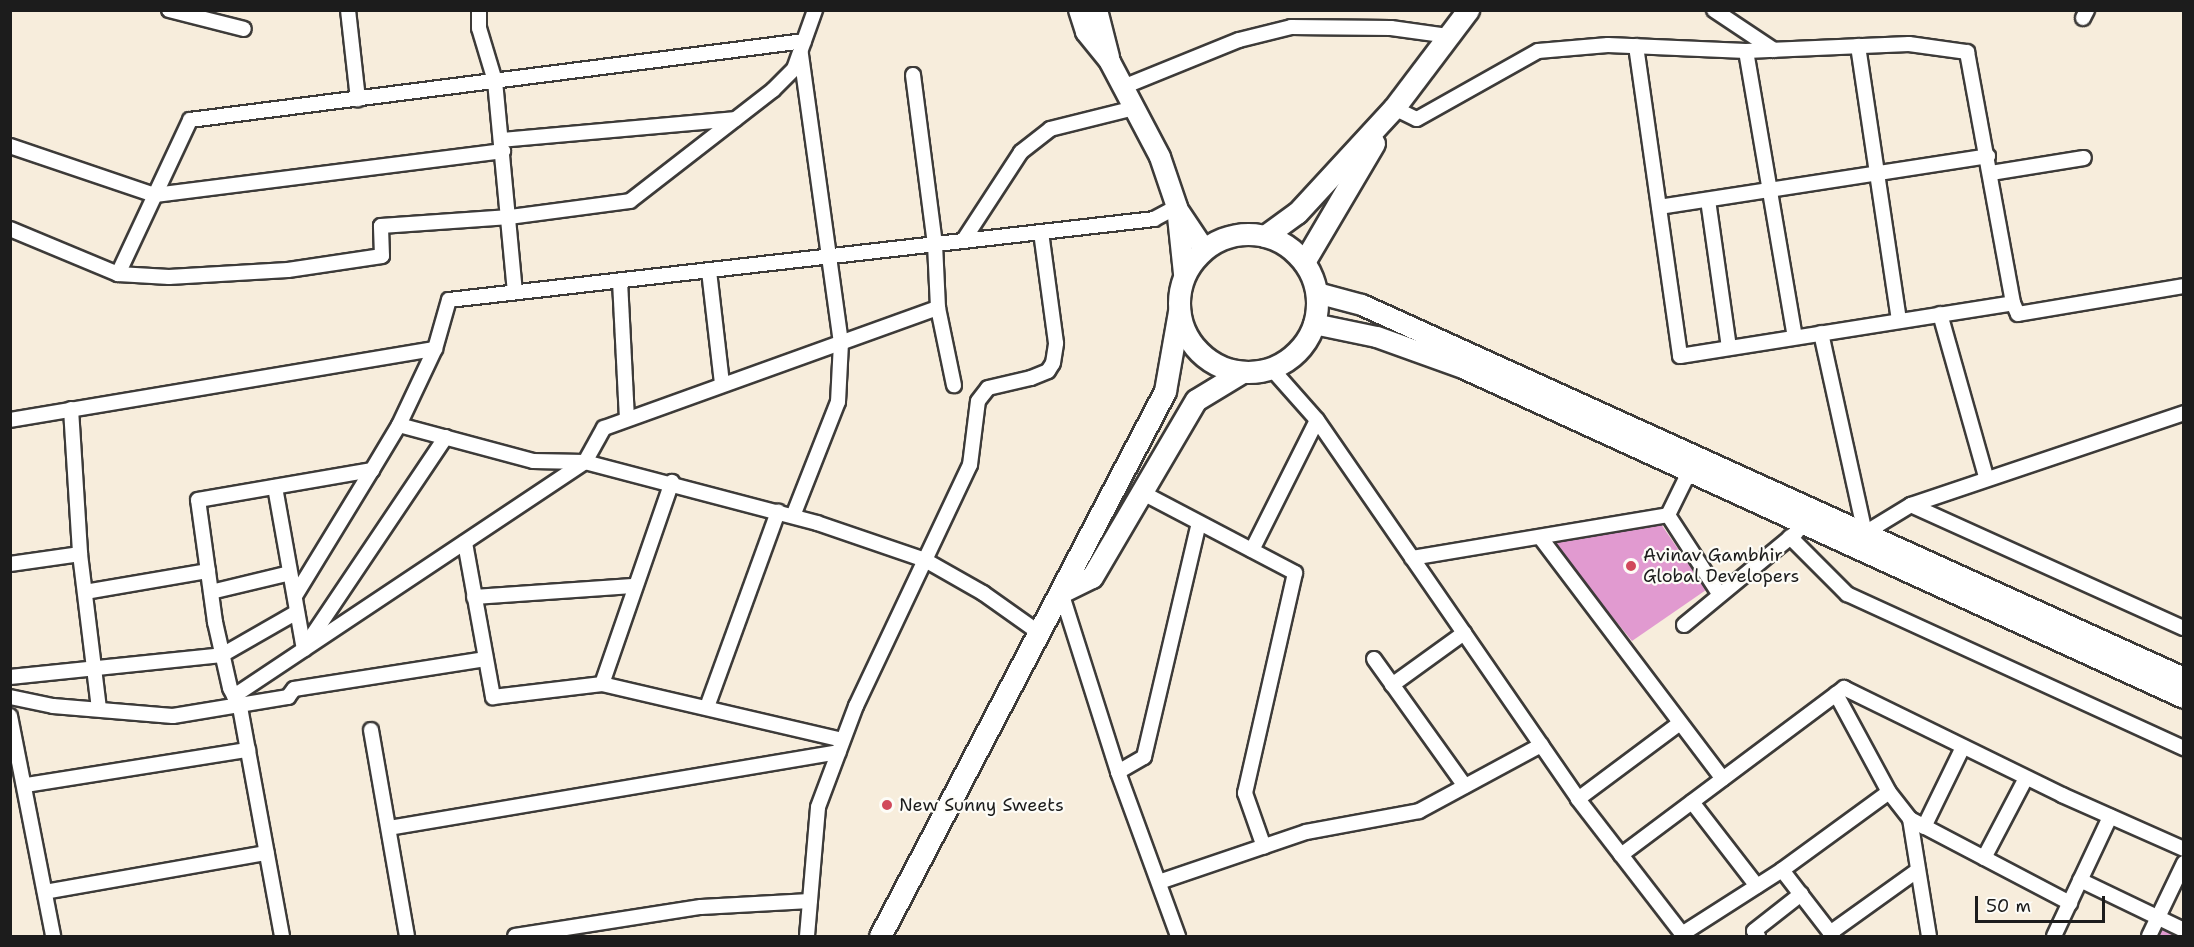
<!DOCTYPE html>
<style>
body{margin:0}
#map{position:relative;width:2194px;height:947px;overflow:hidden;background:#f7eddc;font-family:"Shantell Sans",sans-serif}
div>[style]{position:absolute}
.building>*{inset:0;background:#e19ad0}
.roads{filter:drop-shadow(2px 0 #3d3b39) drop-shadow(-2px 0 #3d3b39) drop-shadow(0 2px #3d3b39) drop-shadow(0 -2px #3d3b39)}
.street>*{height:14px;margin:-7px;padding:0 7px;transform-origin:7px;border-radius:7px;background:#fff}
.secondary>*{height:20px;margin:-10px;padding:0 10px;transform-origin:10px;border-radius:10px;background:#fff}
.primary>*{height:21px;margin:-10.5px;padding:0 10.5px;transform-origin:10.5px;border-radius:10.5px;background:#fff}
.primary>.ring{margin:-10.5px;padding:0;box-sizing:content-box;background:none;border:21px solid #fff;border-radius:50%}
.dots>*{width:16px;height:16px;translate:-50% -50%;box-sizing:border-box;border:3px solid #fdfcf7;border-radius:50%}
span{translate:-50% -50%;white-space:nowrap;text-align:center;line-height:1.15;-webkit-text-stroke:4.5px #fdfcf7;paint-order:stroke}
.poi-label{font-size:18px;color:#1c1c1c}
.left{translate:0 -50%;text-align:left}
.frame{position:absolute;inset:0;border:12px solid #1c1c1c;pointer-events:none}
.scale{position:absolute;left:1975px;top:896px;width:130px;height:27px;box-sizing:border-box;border:3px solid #1c1c1c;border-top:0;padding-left:8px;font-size:18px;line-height:21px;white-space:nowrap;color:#1c1c1c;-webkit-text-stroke:4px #fdfcf7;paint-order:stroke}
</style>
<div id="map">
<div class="building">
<i style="clip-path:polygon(1661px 524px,1706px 590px,1632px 641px,1552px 543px)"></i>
<i style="clip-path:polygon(2162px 926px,2182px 936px,2157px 936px)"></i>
</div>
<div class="roads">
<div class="street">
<i style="left:169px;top:10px;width:77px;rotate:14.2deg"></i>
<i style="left:348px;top:10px;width:90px;rotate:83.6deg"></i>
<i style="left:479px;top:10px;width:18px;rotate:90deg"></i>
<i style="left:479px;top:28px;width:55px;rotate:73.2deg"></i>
<i style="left:495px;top:81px;width:212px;rotate:84.6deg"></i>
<i style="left:1714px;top:10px;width:72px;rotate:33.7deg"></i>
<i style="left:2083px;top:18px;width:9px;rotate:-63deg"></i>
<i style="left:1636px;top:46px;width:313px;rotate:81.9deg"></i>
<i style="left:1680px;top:356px;width:337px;rotate:-9deg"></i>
<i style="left:2013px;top:303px;width:12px;rotate:66deg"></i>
<i style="left:2018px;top:314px;width:168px;rotate:-9.6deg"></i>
<i style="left:1858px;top:46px;width:277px;rotate:81.5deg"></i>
<i style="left:1746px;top:51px;width:290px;rotate:80.3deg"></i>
<i style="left:913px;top:75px;width:170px;rotate:82.6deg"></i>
<i style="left:935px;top:244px;width:64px;rotate:87.3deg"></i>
<i style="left:938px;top:308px;width:79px;rotate:78.3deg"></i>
<i style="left:1123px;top:87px;width:125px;rotate:-22.1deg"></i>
<i style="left:1239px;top:40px;width:54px;rotate:-14deg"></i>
<i style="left:1291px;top:27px;width:100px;rotate:0.6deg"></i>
<i style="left:1391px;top:28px;width:59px;rotate:7.9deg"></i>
<i style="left:1394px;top:108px;width:25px;rotate:26deg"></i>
<i style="left:1417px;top:119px;width:139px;rotate:-29.3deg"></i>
<i style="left:1538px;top:51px;width:70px;rotate:-4.9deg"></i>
<i style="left:1608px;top:45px;width:138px;rotate:2.5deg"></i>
<i style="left:1746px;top:51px;width:163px;rotate:-2.5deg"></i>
<i style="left:1909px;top:44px;width:59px;rotate:7.9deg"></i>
<i style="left:1967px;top:52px;width:255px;rotate:79.6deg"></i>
<i style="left:501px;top:140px;width:235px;rotate:-5.1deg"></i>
<i style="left:10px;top:146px;width:153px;rotate:18.7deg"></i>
<i style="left:155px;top:195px;width:351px;rotate:-7.2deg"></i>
<i style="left:1991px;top:173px;width:94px;rotate:-9.2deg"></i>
<i style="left:1708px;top:200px;width:149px;rotate:81.9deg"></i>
<i style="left:1659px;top:207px;width:333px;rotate:-8.8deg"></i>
<i style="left:10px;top:229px;width:117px;rotate:22.6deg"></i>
<i style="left:118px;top:274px;width:51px;rotate:3.4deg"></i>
<i style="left:169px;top:277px;width:119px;rotate:-3.4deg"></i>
<i style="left:288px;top:270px;width:95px;rotate:-8.5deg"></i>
<i style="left:382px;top:256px;width:30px;rotate:-92deg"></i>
<i style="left:381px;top:226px;width:129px;rotate:-4deg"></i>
<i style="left:510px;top:217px;width:121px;rotate:-7.6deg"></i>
<i style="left:630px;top:201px;width:181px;rotate:-37.8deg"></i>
<i style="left:773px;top:90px;width:30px;rotate:-45deg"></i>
<i style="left:794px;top:69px;width:63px;rotate:-70.4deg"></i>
<i style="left:963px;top:241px;width:106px;rotate:-56.9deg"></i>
<i style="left:1021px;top:152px;width:37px;rotate:-38deg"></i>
<i style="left:1050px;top:129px;width:87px;rotate:-14deg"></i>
<i style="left:709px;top:271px;width:114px;rotate:83.4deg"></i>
<i style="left:118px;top:274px;width:170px;rotate:-64.9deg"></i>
<i style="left:190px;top:120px;width:619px;rotate:-7.33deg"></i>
<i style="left:620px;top:281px;width:137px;rotate:87.1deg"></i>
<i style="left:1940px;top:314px;width:169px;rotate:74.2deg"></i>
<i style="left:1821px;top:333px;width:205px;rotate:77.6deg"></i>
<i style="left:1271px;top:368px;width:69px;rotate:48.5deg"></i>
<i style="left:1317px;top:420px;width:460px;rotate:55.4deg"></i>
<i style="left:1578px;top:799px;width:173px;rotate:52.3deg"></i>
<i style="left:71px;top:409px;width:145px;rotate:86.4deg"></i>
<i style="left:80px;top:554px;width:155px;rotate:83deg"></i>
<i style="left:10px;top:420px;width:431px;rotate:-9.5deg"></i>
<i style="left:399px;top:425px;width:139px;rotate:15deg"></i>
<i style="left:533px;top:461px;width:52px;rotate:1.1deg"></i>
<i style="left:585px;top:462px;width:240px;rotate:14.7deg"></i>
<i style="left:817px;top:523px;width:114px;rotate:18.9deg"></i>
<i style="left:925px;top:560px;width:67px;rotate:29.6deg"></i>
<i style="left:983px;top:593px;width:67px;rotate:35.3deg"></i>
<i style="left:275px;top:487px;width:165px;rotate:79.9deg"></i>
<i style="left:1141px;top:492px;width:174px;rotate:27.7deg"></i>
<i style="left:1295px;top:573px;width:226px;rotate:102.8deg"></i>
<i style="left:1245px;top:793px;width:57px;rotate:70.6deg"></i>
<i style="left:1911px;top:505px;width:299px;rotate:24.3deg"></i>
<i style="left:1668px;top:515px;width:95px;rotate:57deg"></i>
<i style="left:793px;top:516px;width:123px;rotate:-68.5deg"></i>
<i style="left:838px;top:402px;width:59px;rotate:-87.1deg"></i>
<i style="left:841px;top:343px;width:293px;rotate:-97.9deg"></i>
<i style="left:1860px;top:536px;width:60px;rotate:-31.3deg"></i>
<i style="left:1911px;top:505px;width:288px;rotate:-18.6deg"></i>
<i style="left:1540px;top:537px;width:303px;rotate:52.9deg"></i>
<i style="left:1790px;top:537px;width:81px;rotate:45deg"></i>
<i style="left:1847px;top:594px;width:371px;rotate:24.6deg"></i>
<i style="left:465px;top:543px;width:157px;rotate:79.7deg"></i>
<i style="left:493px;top:697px;width:110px;rotate:-6.8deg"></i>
<i style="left:602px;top:684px;width:247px;rotate:13.1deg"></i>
<i style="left:1252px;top:550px;width:145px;rotate:-63.4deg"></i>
<i style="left:1412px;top:558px;width:260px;rotate:-9.5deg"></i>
<i style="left:1668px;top:515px;width:57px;rotate:-63.9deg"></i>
<i style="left:10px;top:564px;width:71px;rotate:-8.1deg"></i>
<i style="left:85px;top:592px;width:125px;rotate:-9.7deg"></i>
<i style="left:211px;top:592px;width:81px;rotate:-13.5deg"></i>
<i style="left:1061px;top:592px;width:189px;rotate:72.4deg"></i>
<i style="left:1118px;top:772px;width:175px;rotate:69.9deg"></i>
<i style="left:295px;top:596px;width:148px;rotate:-58.6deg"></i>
<i style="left:474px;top:597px;width:159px;rotate:-4deg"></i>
<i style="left:1684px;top:625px;width:146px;rotate:-39.5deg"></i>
<i style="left:308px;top:642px;width:247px;rotate:-56.1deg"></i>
<i style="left:1374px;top:659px;width:156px;rotate:54.4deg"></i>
<i style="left:10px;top:677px;width:213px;rotate:-5.9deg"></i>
<i style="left:222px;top:655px;width:86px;rotate:-29.8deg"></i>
<i style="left:602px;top:684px;width:214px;rotate:-70.9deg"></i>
<i style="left:1392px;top:685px;width:89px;rotate:-35.8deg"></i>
<i style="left:1836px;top:694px;width:111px;rotate:61.6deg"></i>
<i style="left:1889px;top:792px;width:34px;rotate:52deg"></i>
<i style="left:1910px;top:819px;width:181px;rotate:27.7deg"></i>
<i style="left:234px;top:696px;width:422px;rotate:-33.7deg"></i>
<i style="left:585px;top:462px;width:39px;rotate:-61deg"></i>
<i style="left:604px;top:428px;width:355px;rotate:-19.8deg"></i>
<i style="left:10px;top:697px;width:44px;rotate:11.8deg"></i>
<i style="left:53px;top:706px;width:120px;rotate:4.8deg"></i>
<i style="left:173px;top:716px;width:117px;rotate:-9.4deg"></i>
<i style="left:288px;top:697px;width:10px;rotate:-53deg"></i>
<i style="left:294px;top:689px;width:194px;rotate:-8.9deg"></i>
<i style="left:707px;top:707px;width:208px;rotate:-70deg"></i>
<i style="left:10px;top:716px;width:224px;rotate:78.9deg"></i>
<i style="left:371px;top:730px;width:209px;rotate:80.1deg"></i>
<i style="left:1118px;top:772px;width:30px;rotate:-30deg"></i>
<i style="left:1144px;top:757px;width:240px;rotate:-76.8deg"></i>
<i style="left:26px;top:785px;width:225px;rotate:-9deg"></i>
<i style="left:1578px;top:799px;width:127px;rotate:-36.7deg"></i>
<i style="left:1692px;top:802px;width:106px;rotate:52.3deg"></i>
<i style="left:1910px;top:819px;width:119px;rotate:80.8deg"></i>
<i style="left:1924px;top:827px;width:89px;rotate:-64deg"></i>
<i style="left:389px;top:828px;width:456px;rotate:-9.6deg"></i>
<i style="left:1621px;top:855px;width:279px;rotate:-36.8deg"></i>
<i style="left:1844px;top:688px;width:243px;rotate:26.1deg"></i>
<i style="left:2062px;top:795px;width:133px;rotate:23.9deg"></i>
<i style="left:1984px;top:858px;width:90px;rotate:-62.3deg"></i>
<i style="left:1782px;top:870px;width:83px;rotate:52.3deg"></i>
<i style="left:2080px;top:880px;width:115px;rotate:25.7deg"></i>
<i style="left:1159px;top:882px;width:155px;rotate:-18.8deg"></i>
<i style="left:1306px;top:832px;width:115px;rotate:-10.5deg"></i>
<i style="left:1419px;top:811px;width:139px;rotate:-28.4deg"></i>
<i style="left:45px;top:892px;width:225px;rotate:-10deg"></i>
<i style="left:1830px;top:933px;width:108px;rotate:-35.6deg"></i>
<i style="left:1682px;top:934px;width:119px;rotate:-32.6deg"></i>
<i style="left:1782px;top:870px;width:132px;rotate:-36.1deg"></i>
<i style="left:282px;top:936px;width:233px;rotate:-100.4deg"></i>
<i style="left:240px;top:707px;width:21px;rotate:-118deg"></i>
<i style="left:230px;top:688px;width:68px;rotate:-102.8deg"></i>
<i style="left:215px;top:622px;width:123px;rotate:-97.9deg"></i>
<i style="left:198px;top:500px;width:177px;rotate:-9.8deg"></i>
<i style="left:372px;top:470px;width:52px;rotate:-59deg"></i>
<i style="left:399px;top:425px;width:84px;rotate:-64.7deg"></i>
<i style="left:435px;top:349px;width:51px;rotate:-74.1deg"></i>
<i style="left:449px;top:300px;width:710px;rotate:-6.55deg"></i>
<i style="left:1154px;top:219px;width:26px;rotate:-28deg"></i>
<i style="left:515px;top:936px;width:188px;rotate:-8.9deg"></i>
<i style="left:701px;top:907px;width:109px;rotate:-3.2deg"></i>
<i style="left:807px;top:936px;width:129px;rotate:-85.1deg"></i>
<i style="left:818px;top:807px;width:108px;rotate:-69.4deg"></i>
<i style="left:856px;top:706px;width:267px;rotate:-64.7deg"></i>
<i style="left:970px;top:465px;width:64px;rotate:-82.9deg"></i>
<i style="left:978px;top:401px;width:16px;rotate:-52deg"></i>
<i style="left:988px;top:388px;width:44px;rotate:-13.1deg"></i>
<i style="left:1031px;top:378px;width:18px;rotate:-22deg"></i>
<i style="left:1048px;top:371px;width:9px;rotate:-58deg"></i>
<i style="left:1053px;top:363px;width:20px;rotate:-81deg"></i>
<i style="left:1056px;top:343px;width:112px;rotate:-97.7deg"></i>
<i style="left:1758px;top:936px;width:6px;rotate:-129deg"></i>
<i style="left:1754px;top:931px;width:60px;rotate:-38.2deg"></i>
<i style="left:2054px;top:936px;width:132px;rotate:-64.8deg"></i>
<i style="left:2149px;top:936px;width:81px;rotate:-64.4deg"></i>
</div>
<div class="secondary">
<i style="left:1079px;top:10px;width:23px;rotate:72deg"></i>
<i style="left:1086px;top:32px;width:38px;rotate:51deg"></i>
<i style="left:1110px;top:62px;width:107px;rotate:62.2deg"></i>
<i style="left:1160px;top:157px;width:53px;rotate:71.2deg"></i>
<i style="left:1177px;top:207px;width:67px;rotate:84deg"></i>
<i style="left:1097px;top:10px;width:49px;rotate:75.7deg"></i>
<i style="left:1178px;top:210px;width:47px;rotate:56.3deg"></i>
<i style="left:1317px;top:293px;width:47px;rotate:14.9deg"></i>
<i style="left:1362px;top:305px;width:903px;rotate:24.41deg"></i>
<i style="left:1314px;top:324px;width:64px;rotate:11.7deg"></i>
<i style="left:1377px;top:337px;width:91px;rotate:19.8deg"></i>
<i style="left:1463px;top:368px;width:793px;rotate:24.59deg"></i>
</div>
<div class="primary">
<i class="ring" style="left:1179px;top:234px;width:117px;height:117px"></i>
<i style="left:1265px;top:236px;width:39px;rotate:-36deg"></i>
<i style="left:1297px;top:213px;width:143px;rotate:-47.3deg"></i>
<i style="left:1394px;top:108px;width:123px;rotate:-52.9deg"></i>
<i style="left:1304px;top:262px;width:138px;rotate:-59.5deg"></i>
<i style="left:1061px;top:592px;width:34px;rotate:-26deg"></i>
<i style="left:1092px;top:577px;width:205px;rotate:-59.6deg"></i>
<i style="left:1196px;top:400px;width:54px;rotate:-31.3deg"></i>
<i style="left:880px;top:936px;width:615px;rotate:-62.39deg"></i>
<i style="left:1165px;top:391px;width:80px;rotate:-80deg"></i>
</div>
</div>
<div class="dots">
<i style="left:1631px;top:566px;background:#d1495b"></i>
<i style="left:887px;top:805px;background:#d1495b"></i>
</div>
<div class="poi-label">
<span class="left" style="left:1643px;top:566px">Avinav Gambhir<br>Global Developers</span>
<span class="left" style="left:899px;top:805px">New Sunny Sweets</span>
</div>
<div class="frame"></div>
<div class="scale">50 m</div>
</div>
